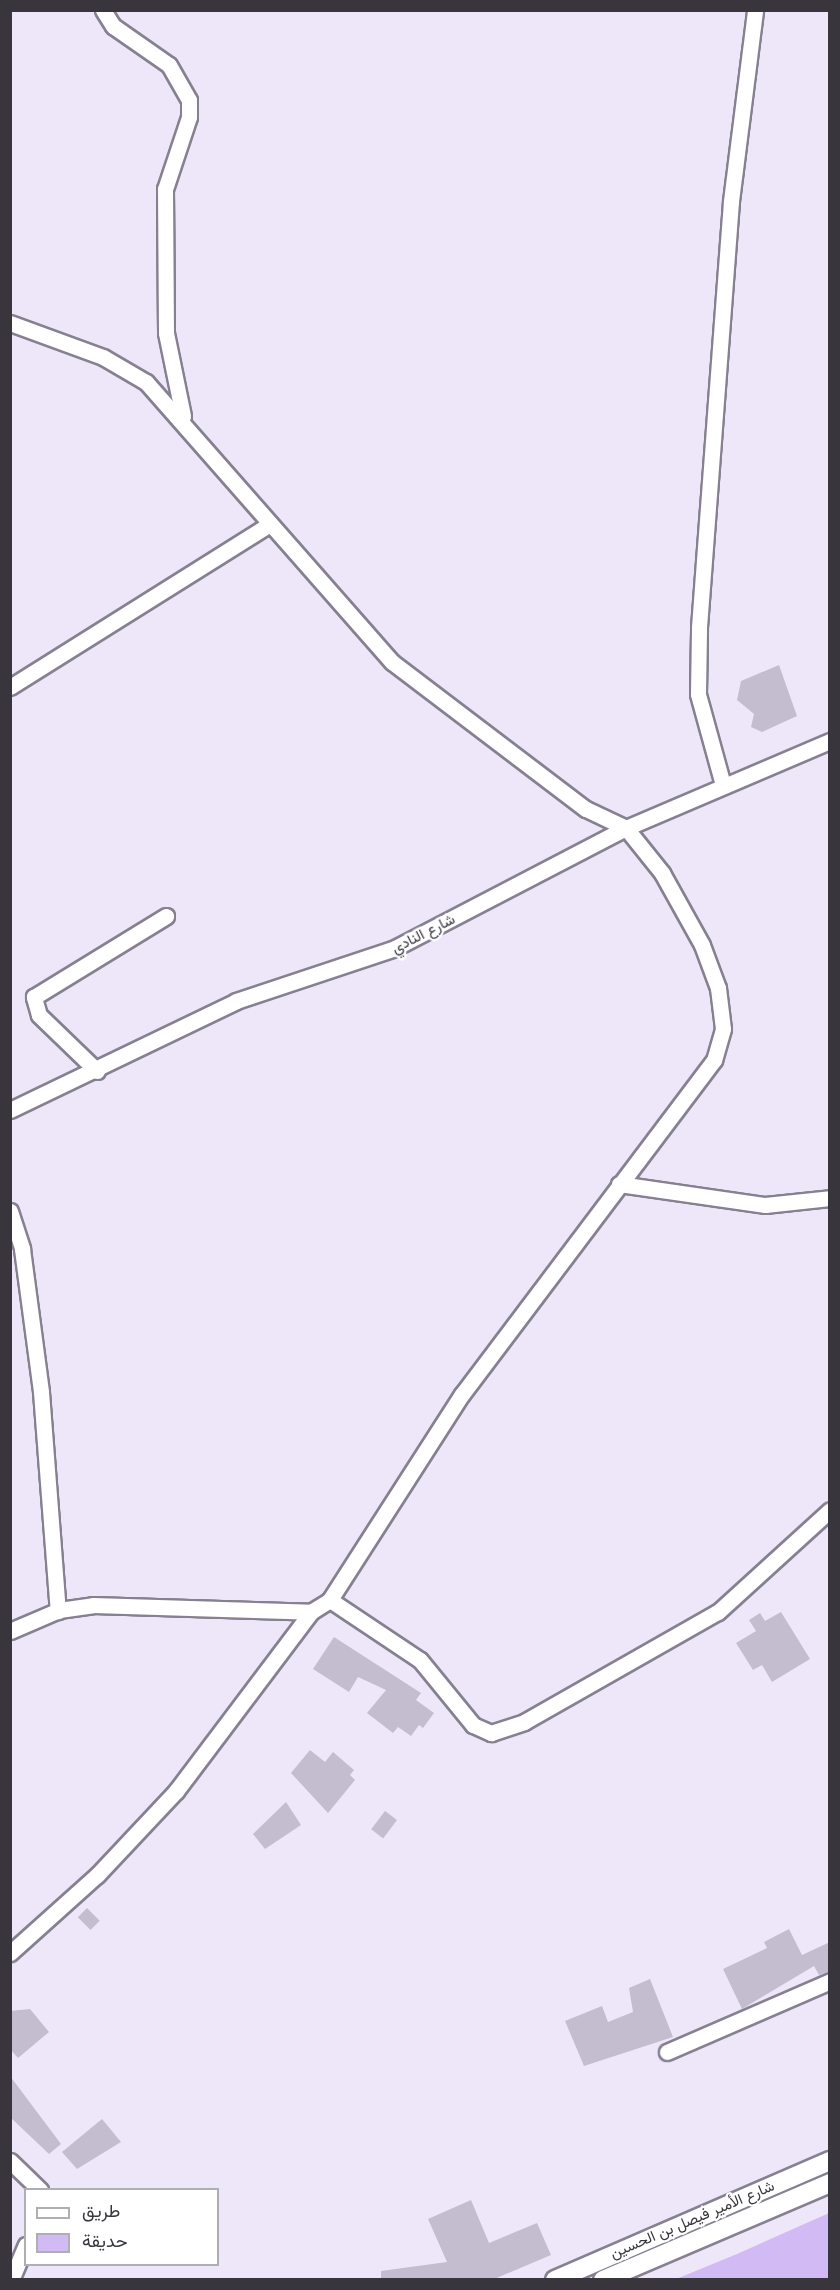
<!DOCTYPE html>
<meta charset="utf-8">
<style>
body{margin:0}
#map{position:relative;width:840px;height:2290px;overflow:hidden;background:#eee7f9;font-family:Inter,Vazirmatn,sans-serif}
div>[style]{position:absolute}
.green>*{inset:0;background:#d2baf5}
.building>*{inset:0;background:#c4bdcf;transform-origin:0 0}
.roads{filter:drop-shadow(2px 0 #868090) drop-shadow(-2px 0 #868090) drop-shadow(0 2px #868090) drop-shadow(0 -2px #868090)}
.minor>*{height:15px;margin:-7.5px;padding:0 7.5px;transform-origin:7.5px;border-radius:7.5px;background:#fff}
.tertiary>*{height:18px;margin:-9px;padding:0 9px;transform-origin:9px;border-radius:9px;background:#fff}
span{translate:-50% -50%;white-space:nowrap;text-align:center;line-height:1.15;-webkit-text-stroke:4.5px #fff;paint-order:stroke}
.street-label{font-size:15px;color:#38353c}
.frame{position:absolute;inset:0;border:12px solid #38353c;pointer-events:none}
.legend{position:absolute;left:24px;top:2188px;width:195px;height:78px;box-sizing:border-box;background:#fff;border:2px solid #afaeb1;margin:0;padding:8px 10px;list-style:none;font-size:18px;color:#38353c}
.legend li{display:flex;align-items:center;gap:12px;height:30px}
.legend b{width:30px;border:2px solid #afaeb1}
</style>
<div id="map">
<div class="green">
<i style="clip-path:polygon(829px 2213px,829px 2279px,676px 2279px,737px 2254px)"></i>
</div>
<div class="building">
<i style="clip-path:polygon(779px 665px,797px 716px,762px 732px,751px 727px,754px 714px,737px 700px,741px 681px)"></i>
<i style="clip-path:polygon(781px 1612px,810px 1659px,772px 1682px,762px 1665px,753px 1670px,736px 1643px,756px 1631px,749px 1620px,760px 1613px,765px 1621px)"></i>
<i style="clip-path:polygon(334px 1637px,421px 1693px,416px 1700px,434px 1713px,423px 1728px,419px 1725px,411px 1736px,398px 1727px,393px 1733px,367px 1713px,386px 1690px,358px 1677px,349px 1692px,313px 1669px)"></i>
<i style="clip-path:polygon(310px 1750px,325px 1762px,333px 1752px,354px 1770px,350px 1775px,355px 1780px,328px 1813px,291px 1773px)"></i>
<i style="clip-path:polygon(286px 1802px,301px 1825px,265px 1849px,253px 1834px)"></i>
<i style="left:385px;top:1811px;width:15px;height:23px;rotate:37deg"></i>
<i style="left:87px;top:1908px;width:18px;height:13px;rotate:45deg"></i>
<i style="clip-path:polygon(789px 1929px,802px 1955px,830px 1942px,830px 1971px,819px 1975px,814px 1966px,742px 2009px,723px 1969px,767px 1948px,764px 1942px)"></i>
<i style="clip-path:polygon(650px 1979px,673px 2037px,584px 2066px,565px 2021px,602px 2006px,608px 2022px,633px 2012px,629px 1988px)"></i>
<i style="clip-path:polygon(30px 2009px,49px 2032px,18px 2058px,10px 2049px,10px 2011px)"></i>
<i style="clip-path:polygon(10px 2076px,61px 2144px,49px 2154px,10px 2117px)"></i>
<i style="clip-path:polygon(102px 2119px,121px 2142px,77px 2169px,62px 2152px)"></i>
<i style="clip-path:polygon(471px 2200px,489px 2243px,537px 2223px,551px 2255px,492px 2280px,381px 2280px,381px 2271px,447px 2262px,428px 2219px)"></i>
</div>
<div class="roads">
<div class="minor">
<i style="left:103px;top:10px;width:19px;rotate:58deg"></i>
<i style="left:113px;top:26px;width:68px;rotate:34.9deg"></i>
<i style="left:169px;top:65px;width:40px;rotate:60.3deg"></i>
<i style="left:189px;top:100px;width:17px;rotate:90deg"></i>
<i style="left:189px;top:117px;width:76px;rotate:108.4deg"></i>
<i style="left:165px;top:189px;width:144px;rotate:89.6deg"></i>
<i style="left:166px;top:333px;width:85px;rotate:78.4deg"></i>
<i style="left:10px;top:323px;width:99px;rotate:20.1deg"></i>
<i style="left:103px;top:357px;width:50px;rotate:30.2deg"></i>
<i style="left:146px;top:382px;width:373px;rotate:48.7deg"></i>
<i style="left:392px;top:662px;width:243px;rotate:37.2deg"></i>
<i style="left:586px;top:809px;width:44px;rotate:25.4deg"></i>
<i style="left:626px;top:828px;width:58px;rotate:51.3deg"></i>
<i style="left:662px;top:873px;width:82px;rotate:60.9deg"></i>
<i style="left:702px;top:945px;width:46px;rotate:69.6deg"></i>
<i style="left:718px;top:988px;width:41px;rotate:83deg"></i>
<i style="left:723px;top:1029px;width:32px;rotate:106deg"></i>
<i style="left:714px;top:1060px;width:418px;rotate:127deg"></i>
<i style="left:462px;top:1394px;width:245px;rotate:122.7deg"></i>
<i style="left:330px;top:1600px;width:22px;rotate:148deg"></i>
<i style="left:311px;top:1612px;width:224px;rotate:127deg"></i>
<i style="left:176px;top:1791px;width:115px;rotate:133.2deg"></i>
<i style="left:97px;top:1875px;width:117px;rotate:138.1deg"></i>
<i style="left:10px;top:687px;width:307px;rotate:-32.1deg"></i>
<i style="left:723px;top:785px;width:94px;rotate:-105.4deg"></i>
<i style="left:698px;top:694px;width:67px;rotate:-89.1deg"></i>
<i style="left:699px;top:627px;width:427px;rotate:-85.7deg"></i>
<i style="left:731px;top:201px;width:193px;rotate:-82.8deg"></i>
<i style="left:97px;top:1071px;width:81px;rotate:-136deg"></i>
<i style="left:39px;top:1015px;width:19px;rotate:-106deg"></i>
<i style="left:34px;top:997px;width:155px;rotate:-31.5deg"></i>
<i style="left:10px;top:1110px;width:251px;rotate:-25.7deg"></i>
<i style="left:236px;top:1001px;width:168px;rotate:-18.4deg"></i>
<i style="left:395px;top:948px;width:260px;rotate:-27.5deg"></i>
<i style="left:626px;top:828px;width:222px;rotate:-23.1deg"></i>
<i style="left:619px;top:1184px;width:148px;rotate:8.2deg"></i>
<i style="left:765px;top:1205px;width:65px;rotate:-6.1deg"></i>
<i style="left:10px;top:1211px;width:40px;rotate:72deg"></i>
<i style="left:22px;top:1249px;width:144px;rotate:82.4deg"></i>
<i style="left:41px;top:1392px;width:220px;rotate:85.6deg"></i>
<i style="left:330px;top:1600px;width:108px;rotate:33.7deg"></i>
<i style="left:420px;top:1660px;width:84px;rotate:50.8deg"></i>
<i style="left:473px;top:1725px;width:20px;rotate:24deg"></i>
<i style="left:491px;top:1733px;width:35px;rotate:-18deg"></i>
<i style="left:524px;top:1722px;width:223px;rotate:-29.6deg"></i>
<i style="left:718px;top:1612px;width:151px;rotate:-42.3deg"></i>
<i style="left:10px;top:1631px;width:53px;rotate:-23.2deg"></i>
<i style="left:59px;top:1610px;width:34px;rotate:-8deg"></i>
<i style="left:93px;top:1605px;width:218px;rotate:1.8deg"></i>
<i style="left:667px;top:2052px;width:178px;rotate:-23.5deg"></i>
<i style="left:10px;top:2161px;width:42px;rotate:44deg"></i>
<i style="left:11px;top:2280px;width:38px;rotate:-67deg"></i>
</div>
<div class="tertiary">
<i style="left:555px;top:2280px;width:300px;rotate:-23.4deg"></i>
<i style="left:603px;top:2280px;width:247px;rotate:-23.1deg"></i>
</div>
</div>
<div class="street-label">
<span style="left:423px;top:933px;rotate:-27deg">شارع النادي</span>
<span style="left:692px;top:2219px;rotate:-23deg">شارع الأمير فيصل بن الحسين</span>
</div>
<div class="frame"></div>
<ul class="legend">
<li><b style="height:8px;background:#fff"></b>طريق</li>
<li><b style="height:16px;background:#d2baf5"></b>حديقة</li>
</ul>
</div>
